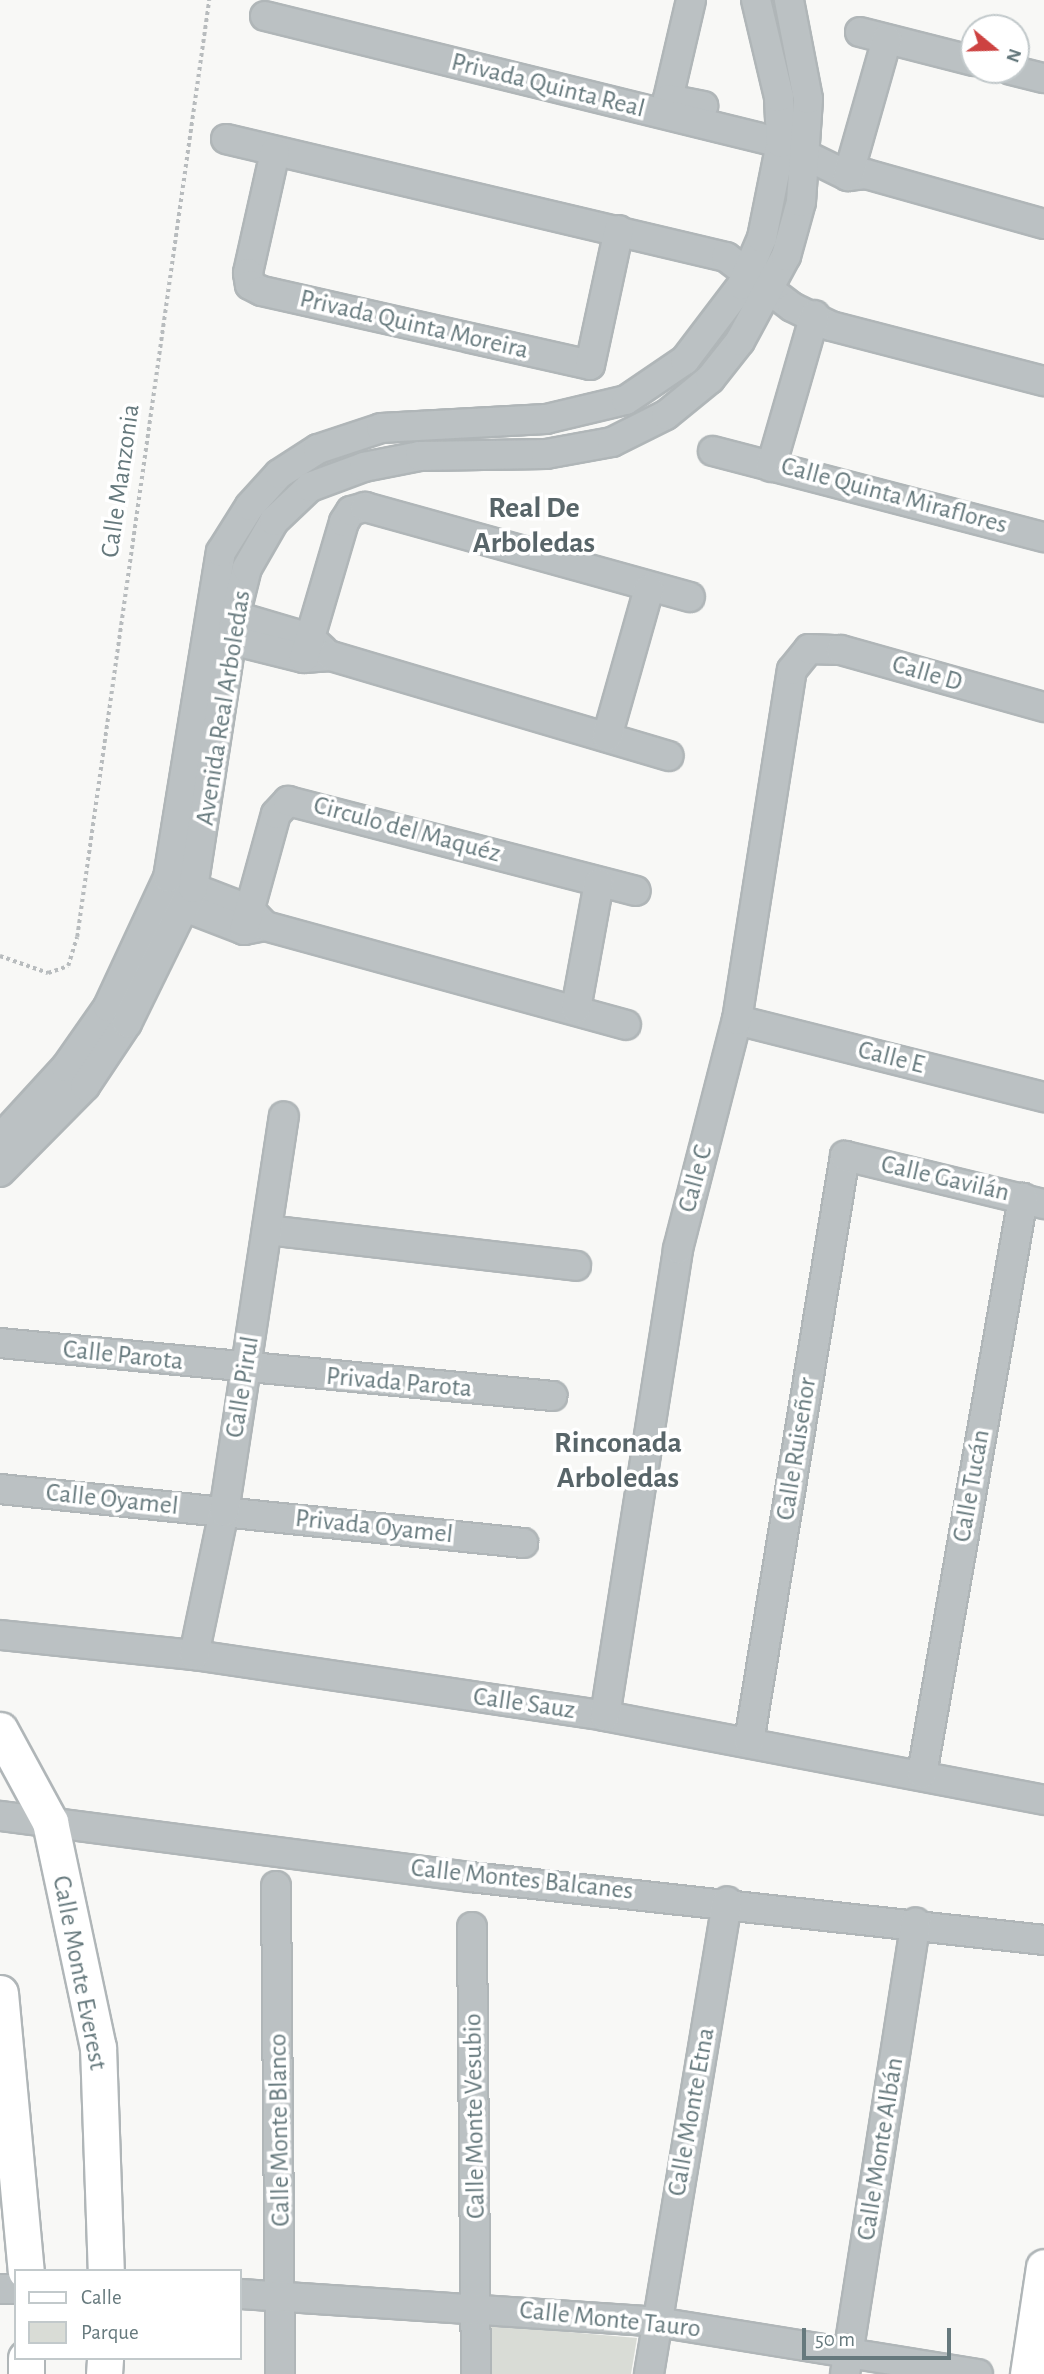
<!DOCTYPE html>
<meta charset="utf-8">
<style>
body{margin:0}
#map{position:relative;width:1044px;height:2374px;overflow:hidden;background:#f8f8f6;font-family:"Alegreya Sans",sans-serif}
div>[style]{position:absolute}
.green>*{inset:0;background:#d9dcd6}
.path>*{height:3.5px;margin-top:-1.75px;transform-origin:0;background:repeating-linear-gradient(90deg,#b8bcbe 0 3.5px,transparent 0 7px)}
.roads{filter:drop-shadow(2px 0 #b0b6b8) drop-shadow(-2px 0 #b0b6b8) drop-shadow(0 2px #b0b6b8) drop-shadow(0 -2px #b0b6b8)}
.minor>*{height:28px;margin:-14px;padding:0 14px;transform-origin:14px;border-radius:14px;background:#bbc1c3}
.major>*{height:35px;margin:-17.5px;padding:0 17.5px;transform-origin:17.5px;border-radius:17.5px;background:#fff}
span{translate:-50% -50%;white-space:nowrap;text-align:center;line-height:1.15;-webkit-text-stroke:7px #fff;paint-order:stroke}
.street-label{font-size:26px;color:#66797d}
.quarter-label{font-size:30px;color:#586569;font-weight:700}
.legend{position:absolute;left:14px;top:2269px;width:228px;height:91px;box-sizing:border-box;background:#fff;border:2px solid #c2c9cb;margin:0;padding:9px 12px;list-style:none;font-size:21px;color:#66797d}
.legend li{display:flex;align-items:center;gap:14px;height:35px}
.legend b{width:35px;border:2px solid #c2c9cb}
.north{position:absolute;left:960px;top:14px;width:70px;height:70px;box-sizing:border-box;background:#fff;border:2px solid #c2c9cb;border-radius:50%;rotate:109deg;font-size:19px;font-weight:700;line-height:28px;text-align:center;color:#66797d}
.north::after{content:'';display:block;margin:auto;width:24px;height:32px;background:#cd4241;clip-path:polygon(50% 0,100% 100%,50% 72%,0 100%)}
.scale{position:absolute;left:802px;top:2328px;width:149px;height:32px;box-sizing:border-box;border:4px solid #66797d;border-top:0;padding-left:9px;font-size:21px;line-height:24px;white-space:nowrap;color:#66797d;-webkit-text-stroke:5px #fff;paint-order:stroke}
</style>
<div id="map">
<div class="green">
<i style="clip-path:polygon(488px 2325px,637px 2338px,631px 2374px,486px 2374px)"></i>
</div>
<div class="path">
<i style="left:0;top:956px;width:51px;rotate:19.5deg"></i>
<i style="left:48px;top:973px;width:21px;rotate:-19deg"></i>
<i style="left:68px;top:966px;width:30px;rotate:-73deg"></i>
<i style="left:77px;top:937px;width:946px;rotate:-81.98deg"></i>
</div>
<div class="roads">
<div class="minor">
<i style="left:691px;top:0;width:102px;rotate:103.1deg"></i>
<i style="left:668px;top:99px;width:36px;rotate:11deg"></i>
<i style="left:265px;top:16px;width:531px;rotate:13.83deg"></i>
<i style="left:781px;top:143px;width:75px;rotate:26.2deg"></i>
<i style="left:848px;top:176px;width:18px;rotate:-6deg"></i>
<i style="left:866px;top:174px;width:185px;rotate:15.7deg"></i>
<i style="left:860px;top:32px;width:118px;rotate:14.3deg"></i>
<i style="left:1011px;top:70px;width:34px;rotate:14deg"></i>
<i style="left:226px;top:139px;width:514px;rotate:13.28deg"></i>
<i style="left:726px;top:257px;width:83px;rotate:37.1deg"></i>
<i style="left:792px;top:307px;width:43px;rotate:26deg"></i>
<i style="left:831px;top:326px;width:220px;rotate:14.5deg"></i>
<i style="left:275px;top:152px;width:124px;rotate:102.6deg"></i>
<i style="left:248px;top:273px;width:12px;rotate:81deg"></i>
<i style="left:250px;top:285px;width:13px;rotate:27deg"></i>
<i style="left:262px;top:291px;width:336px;rotate:12.7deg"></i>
<i style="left:590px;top:365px;width:138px;rotate:-77.9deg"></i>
<i style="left:848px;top:176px;width:142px;rotate:-74.1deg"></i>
<i style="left:713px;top:451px;width:342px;rotate:14.6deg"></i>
<i style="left:771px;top:467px;width:158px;rotate:-73.9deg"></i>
<i style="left:218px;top:611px;width:96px;rotate:16.4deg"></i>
<i style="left:310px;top:638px;width:18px;rotate:43deg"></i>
<i style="left:215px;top:636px;width:92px;rotate:13.9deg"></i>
<i style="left:304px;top:658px;width:27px;rotate:-4deg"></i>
<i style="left:331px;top:656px;width:352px;rotate:16.5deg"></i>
<i style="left:304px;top:658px;width:142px;rotate:-73.6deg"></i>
<i style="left:344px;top:522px;width:13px;rotate:-58deg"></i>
<i style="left:351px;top:511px;width:15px;rotate:-16deg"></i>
<i style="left:365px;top:507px;width:337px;rotate:15.5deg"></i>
<i style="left:607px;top:737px;width:154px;rotate:-74.2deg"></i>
<i style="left:175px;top:881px;width:80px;rotate:21.1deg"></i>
<i style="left:250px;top:910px;width:19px;rotate:47deg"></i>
<i style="left:169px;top:901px;width:80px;rotate:21.1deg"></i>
<i style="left:244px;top:930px;width:21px;rotate:-11deg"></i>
<i style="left:265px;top:926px;width:374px;rotate:15.3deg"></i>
<i style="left:244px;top:930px;width:120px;rotate:-74.6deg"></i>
<i style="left:276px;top:814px;width:18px;rotate:-47deg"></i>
<i style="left:288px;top:801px;width:359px;rotate:14.5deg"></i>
<i style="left:576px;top:1009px;width:128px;rotate:-79.7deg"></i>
<i style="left:737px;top:1020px;width:317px;rotate:14.1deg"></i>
<i style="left:0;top:1139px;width:98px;rotate:-47.5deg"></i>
<i style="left:66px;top:1067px;width:73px;rotate:-55deg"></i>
<i style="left:108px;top:1007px;width:142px;rotate:-65.1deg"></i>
<i style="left:168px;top:878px;width:330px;rotate:-80.8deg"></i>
<i style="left:221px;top:552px;width:54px;rotate:-57.8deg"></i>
<i style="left:250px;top:506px;width:43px;rotate:-47.8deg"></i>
<i style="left:279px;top:474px;width:46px;rotate:-32.7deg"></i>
<i style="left:318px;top:449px;width:66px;rotate:-18.4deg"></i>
<i style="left:381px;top:428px;width:165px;rotate:-3.1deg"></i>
<i style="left:546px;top:419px;width:82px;rotate:-13.4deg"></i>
<i style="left:626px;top:400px;width:71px;rotate:-34.1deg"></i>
<i style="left:685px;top:360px;width:94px;rotate:-52.8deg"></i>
<i style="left:742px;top:285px;width:51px;rotate:-66.9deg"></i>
<i style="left:762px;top:238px;width:97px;rotate:-78.7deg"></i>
<i style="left:781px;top:143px;width:46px;rotate:-92.5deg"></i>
<i style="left:779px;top:97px;width:100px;rotate:-103.3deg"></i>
<i style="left:0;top:1172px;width:121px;rotate:-45.3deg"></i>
<i style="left:85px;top:1086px;width:76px;rotate:-56.3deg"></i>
<i style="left:127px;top:1023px;width:150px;rotate:-63.9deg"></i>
<i style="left:193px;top:888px;width:275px;rotate:-81.2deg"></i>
<i style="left:235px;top:616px;width:49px;rotate:-76deg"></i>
<i style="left:247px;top:568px;width:54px;rotate:-60.1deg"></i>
<i style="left:274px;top:521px;width:50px;rotate:-43.4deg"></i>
<i style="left:310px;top:487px;width:58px;rotate:-20.3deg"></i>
<i style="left:364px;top:467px;width:57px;rotate:-11.1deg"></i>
<i style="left:420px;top:456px;width:126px;rotate:-0.9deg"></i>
<i style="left:546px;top:454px;width:67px;rotate:-10.3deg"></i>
<i style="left:612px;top:442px;width:60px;rotate:-26.6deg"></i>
<i style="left:666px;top:415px;width:57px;rotate:-39.3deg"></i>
<i style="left:710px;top:379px;width:48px;rotate:-51.7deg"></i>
<i style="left:740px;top:341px;width:97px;rotate:-61.6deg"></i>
<i style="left:786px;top:256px;width:56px;rotate:-74.5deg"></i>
<i style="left:801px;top:202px;width:103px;rotate:-86.1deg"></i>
<i style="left:808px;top:99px;width:101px;rotate:-100.9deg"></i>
<i style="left:267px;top:1230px;width:311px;rotate:6.6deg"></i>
<i style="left:0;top:1343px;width:555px;rotate:5.48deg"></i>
<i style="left:0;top:1489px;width:526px;rotate:5.89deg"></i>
<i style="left:0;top:1635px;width:195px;rotate:5.9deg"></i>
<i style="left:194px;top:1655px;width:416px;rotate:8.4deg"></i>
<i style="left:605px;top:1716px;width:447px;rotate:10.8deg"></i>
<i style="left:194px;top:1655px;width:146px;rotate:-78.2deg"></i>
<i style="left:224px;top:1512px;width:400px;rotate:-81.4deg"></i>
<i style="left:605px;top:1716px;width:473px;rotate:-81.1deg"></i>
<i style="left:678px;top:1249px;width:236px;rotate:-75.6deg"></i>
<i style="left:737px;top:1020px;width:354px;rotate:-81.1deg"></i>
<i style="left:792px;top:670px;width:27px;rotate:-51deg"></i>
<i style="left:809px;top:649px;width:32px;rotate:2deg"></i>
<i style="left:841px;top:650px;width:211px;rotate:15.7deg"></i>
<i style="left:749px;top:1742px;width:594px;rotate:-80.7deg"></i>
<i style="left:845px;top:1156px;width:205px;rotate:13.6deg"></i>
<i style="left:922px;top:1774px;width:585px;rotate:-80.05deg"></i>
<i style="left:0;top:1816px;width:474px;rotate:7.4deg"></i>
<i style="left:470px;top:1877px;width:577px;rotate:6.26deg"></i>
<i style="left:276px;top:1886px;width:488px;rotate:89.5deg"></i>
<i style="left:472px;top:1927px;width:447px;rotate:89.5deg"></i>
<i style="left:0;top:2289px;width:16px"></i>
<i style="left:240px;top:2294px;width:418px;rotate:3.8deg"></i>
<i style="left:657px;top:2322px;width:325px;rotate:9.2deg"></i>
<i style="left:649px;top:2374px;width:479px;rotate:-80.6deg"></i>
<i style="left:845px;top:2374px;width:457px;rotate:-81.1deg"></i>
</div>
<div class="major">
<i style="left:0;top:1730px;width:105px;rotate:61.5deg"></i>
<i style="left:50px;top:1822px;width:230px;rotate:78deg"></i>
<i style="left:98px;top:2047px;width:224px;rotate:88deg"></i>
<i style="left:0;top:1993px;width:279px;rotate:84.7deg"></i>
<i style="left:26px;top:2374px;width:16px;rotate:-90deg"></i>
<i style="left:104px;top:2374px;width:16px;rotate:-86deg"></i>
<i style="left:1028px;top:2374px;width:108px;rotate:-81.5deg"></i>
</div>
</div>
<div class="street-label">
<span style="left:548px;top:86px;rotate:14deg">Privada Quinta Real</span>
<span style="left:414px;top:325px;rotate:13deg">Privada Quinta Moreira</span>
<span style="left:121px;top:481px;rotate:-82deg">Calle Manzonia</span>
<span style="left:894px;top:496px;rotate:15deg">Calle Quinta Miraflores</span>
<span style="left:927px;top:674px;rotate:16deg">Calle D</span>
<span style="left:224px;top:708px;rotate:-81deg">Avenida Real Arboledas</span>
<span style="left:407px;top:830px;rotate:15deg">Circulo del Maquéz</span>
<span style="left:891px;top:1058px;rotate:14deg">Calle E</span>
<span style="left:696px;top:1179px;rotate:-75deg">Calle C</span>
<span style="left:945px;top:1179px;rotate:13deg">Calle Gavilán</span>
<span style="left:123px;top:1356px;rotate:6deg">Calle Parota</span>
<span style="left:399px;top:1383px;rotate:5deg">Privada Parota</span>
<span style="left:243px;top:1387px;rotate:-81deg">Calle Pirul</span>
<span style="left:797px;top:1449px;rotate:-81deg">Calle Ruiseñor</span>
<span style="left:972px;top:1486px;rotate:-80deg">Calle Tucán</span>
<span style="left:112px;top:1500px;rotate:6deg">Calle Oyamel</span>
<span style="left:374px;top:1527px;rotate:6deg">Privada Oyamel</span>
<span style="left:524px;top:1704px;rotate:8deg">Calle Sauz</span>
<span style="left:522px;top:1880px;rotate:6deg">Calle Montes Balcanes</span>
<span style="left:79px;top:1973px;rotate:79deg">Calle Monte Everest</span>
<span style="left:692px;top:2112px;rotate:-80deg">Calle Monte Etna</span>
<span style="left:475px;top:2116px;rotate:-91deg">Calle Monte Vesubio</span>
<span style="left:280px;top:2130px;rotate:-91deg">Calle Monte Blanco</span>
<span style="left:881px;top:2149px;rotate:-81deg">Calle Monte Albán</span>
<span style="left:610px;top:2320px;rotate:6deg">Calle Monte Tauro</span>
</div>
<div class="quarter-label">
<span style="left:534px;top:525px">Real De<br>Arboledas</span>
<span style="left:618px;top:1460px">Rinconada<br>Arboledas</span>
</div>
<ul class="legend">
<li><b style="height:9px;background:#fff"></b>Calle</li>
<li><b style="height:19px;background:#d9dcd6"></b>Parque</li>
</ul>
<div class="north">N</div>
<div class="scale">50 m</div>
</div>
